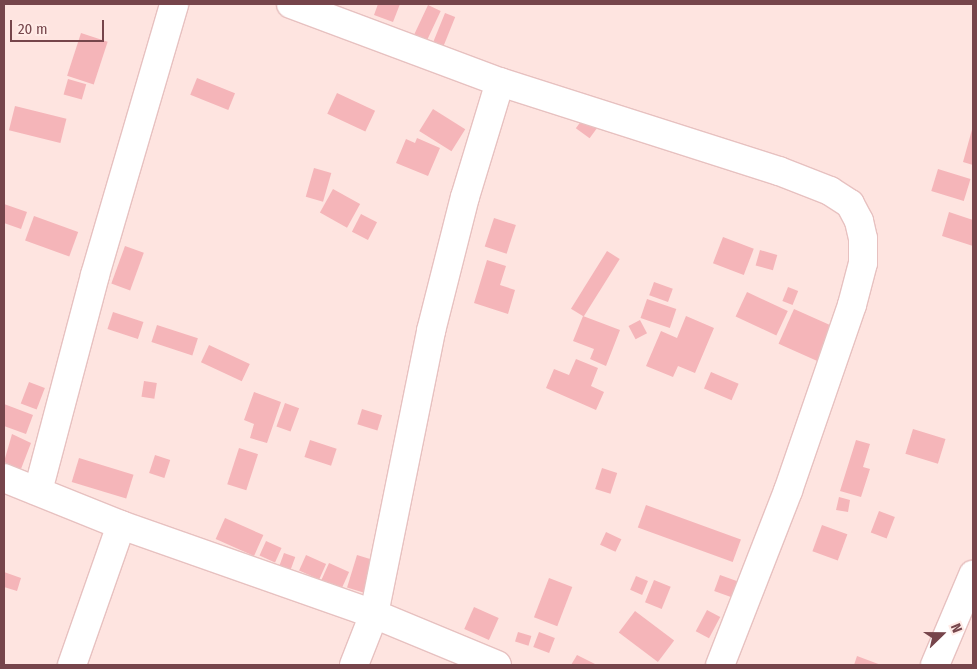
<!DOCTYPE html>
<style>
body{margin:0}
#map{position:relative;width:977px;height:669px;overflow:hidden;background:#fee4e0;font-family:"Fira Sans Condensed",sans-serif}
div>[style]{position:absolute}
.building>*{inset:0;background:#f5b5b9;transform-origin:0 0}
.roads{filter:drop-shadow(1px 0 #e7c1c0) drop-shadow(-1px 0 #e7c1c0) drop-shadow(0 1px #e7c1c0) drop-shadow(0 -1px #e7c1c0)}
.minor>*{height:28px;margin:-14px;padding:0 14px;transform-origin:14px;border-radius:14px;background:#fff}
span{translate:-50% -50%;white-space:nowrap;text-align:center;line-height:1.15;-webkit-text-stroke:4px #ffebe7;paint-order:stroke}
.frame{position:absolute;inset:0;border:5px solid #76454b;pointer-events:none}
.north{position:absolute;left:917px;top:609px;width:50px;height:50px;-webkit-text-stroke:4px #ffebe7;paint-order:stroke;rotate:68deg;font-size:14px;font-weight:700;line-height:20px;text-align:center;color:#76454b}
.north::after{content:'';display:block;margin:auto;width:18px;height:22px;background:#76454b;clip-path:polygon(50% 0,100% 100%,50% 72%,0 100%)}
.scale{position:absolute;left:10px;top:20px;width:94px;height:22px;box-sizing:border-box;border:2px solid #76454b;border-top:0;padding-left:6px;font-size:15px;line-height:18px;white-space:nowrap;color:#76454b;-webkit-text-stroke:4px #ffebe7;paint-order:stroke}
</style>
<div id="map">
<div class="building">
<i style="clip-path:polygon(378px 4px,400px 4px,393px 22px,374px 15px)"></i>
<i style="left:428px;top:5px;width:14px;height:34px;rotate:25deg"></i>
<i style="left:445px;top:13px;width:11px;height:33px;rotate:22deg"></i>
<i style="left:81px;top:33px;width:28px;height:45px;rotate:18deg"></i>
<i style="left:197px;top:78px;width:41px;height:18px;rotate:22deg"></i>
<i style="left:68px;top:79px;width:19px;height:16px;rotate:16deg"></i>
<i style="left:337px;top:93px;width:42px;height:23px;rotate:25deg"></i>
<i style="left:15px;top:106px;width:53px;height:25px;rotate:14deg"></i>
<i style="left:433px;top:109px;width:38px;height:26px;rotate:32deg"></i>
<i style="left:587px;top:113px;width:17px;height:19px;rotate:36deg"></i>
<i style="clip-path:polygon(973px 126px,973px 165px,963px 162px)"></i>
<i style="clip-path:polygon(417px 138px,440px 148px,428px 176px,396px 163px,406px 139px,415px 143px)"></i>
<i style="left:314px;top:168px;width:18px;height:30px;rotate:16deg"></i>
<i style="left:938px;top:169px;width:34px;height:23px;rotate:17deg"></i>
<i style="left:333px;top:189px;width:31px;height:27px;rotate:29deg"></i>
<i style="clip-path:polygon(4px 204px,27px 212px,21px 229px,4px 223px)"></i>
<i style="clip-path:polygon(949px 212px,973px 220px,973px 246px,942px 236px)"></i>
<i style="left:361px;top:214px;width:18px;height:20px;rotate:27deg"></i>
<i style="left:34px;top:216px;width:47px;height:26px;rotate:20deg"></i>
<i style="left:494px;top:218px;width:23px;height:30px;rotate:18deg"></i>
<i style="left:723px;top:237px;width:33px;height:28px;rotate:21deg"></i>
<i style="left:125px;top:246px;width:20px;height:40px;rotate:20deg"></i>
<i style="left:760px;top:250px;width:18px;height:16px;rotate:16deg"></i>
<i style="left:607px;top:251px;width:15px;height:68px;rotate:32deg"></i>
<i style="clip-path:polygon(487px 260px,506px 266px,500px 285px,515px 290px,508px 314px,474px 303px)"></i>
<i style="left:654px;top:282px;width:20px;height:14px;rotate:20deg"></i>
<i style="left:788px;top:287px;width:11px;height:15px;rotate:22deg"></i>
<i style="left:747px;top:292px;width:45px;height:27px;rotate:25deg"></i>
<i style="left:647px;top:299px;width:31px;height:20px;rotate:19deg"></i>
<i style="left:794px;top:309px;width:51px;height:38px;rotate:24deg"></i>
<i style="left:113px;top:312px;width:32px;height:18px;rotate:18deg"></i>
<i style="clip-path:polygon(583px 316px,620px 330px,606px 366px,590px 359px,594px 349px,573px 341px)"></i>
<i style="clip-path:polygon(686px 316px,714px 328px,695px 373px,678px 366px,673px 377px,646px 366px,661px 331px,677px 338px)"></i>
<i style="left:640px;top:320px;width:15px;height:13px;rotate:62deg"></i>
<i style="left:157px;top:325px;width:43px;height:18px;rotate:18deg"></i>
<i style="left:209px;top:345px;width:45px;height:19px;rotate:25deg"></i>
<i style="clip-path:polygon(576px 359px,598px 368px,591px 386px,604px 392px,596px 410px,546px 388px,554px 369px,569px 375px)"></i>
<i style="left:711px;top:372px;width:30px;height:18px;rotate:23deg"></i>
<i style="left:144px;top:381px;width:13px;height:16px;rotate:9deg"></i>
<i style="left:29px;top:382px;width:17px;height:23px;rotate:21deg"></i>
<i style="clip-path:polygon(254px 392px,281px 402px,267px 443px,250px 438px,254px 424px,244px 420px)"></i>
<i style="left:285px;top:403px;width:15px;height:25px;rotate:20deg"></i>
<i style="clip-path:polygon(4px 404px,33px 415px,26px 434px,4px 426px)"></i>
<i style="left:362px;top:409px;width:21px;height:16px;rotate:17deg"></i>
<i style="left:913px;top:429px;width:34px;height:26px;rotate:17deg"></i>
<i style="clip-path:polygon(12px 434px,31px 443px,21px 469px,4px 462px)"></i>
<i style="left:310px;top:440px;width:28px;height:18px;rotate:18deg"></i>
<i style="clip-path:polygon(856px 440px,870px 444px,863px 467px,870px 469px,861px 497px,840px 491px)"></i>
<i style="left:239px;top:448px;width:20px;height:38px;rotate:18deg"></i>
<i style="left:155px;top:455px;width:16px;height:19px;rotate:18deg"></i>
<i style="left:79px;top:458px;width:57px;height:25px;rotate:17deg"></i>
<i style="left:602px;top:468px;width:16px;height:22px;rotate:18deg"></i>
<i style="clip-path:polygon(839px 497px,850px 500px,848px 512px,836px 510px)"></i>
<i style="left:646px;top:505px;width:101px;height:24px;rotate:20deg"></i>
<i style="left:879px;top:511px;width:17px;height:23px;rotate:21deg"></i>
<i style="left:225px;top:518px;width:42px;height:23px;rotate:24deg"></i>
<i style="left:822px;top:525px;width:27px;height:28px;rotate:20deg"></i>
<i style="left:606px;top:532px;width:17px;height:14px;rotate:25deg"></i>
<i style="left:266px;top:541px;width:17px;height:16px;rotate:24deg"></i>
<i style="left:284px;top:553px;width:12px;height:13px;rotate:20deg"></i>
<i style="left:306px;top:555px;width:22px;height:17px;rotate:24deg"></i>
<i style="left:357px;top:555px;width:17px;height:34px;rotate:17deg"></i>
<i style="left:329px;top:563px;width:22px;height:19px;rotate:24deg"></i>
<i style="clip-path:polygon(4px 572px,21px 578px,17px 591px,4px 587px)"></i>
<i style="left:720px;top:575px;width:20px;height:17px;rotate:20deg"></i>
<i style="left:636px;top:576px;width:13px;height:15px;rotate:23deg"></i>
<i style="left:549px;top:578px;width:25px;height:42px;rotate:21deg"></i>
<i style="left:654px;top:580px;width:18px;height:24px;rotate:22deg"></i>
<i style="left:474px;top:607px;width:27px;height:24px;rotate:24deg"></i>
<i style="left:707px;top:610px;width:15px;height:24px;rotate:28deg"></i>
<i style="left:635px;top:611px;width:49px;height:27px;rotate:37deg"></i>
<i style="left:518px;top:632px;width:14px;height:10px;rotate:17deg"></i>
<i style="left:539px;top:632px;width:17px;height:16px;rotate:21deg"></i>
<i style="clip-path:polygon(577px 655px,597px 665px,571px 665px)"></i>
<i style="clip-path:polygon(857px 656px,881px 665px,854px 665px)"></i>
</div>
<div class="roads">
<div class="minor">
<i style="left:291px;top:4px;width:223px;rotate:20.5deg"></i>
<i style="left:500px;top:82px;width:293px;rotate:17.7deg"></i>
<i style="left:779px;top:171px;width:55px;rotate:21.4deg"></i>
<i style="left:830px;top:191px;width:24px;rotate:33deg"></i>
<i style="left:850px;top:204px;width:19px;rotate:62deg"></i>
<i style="left:859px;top:221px;width:18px;rotate:77deg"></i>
<i style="left:863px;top:239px;width:24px;rotate:90deg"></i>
<i style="left:863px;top:263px;width:43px;rotate:104.7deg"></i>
<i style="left:852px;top:305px;width:197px;rotate:109deg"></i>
<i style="left:788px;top:491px;width:187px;rotate:111.3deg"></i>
<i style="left:4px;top:478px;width:126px;rotate:21.9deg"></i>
<i style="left:121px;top:525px;width:268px;rotate:19.4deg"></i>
<i style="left:374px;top:614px;width:133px;rotate:22.5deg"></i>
<i style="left:38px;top:491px;width:223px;rotate:-75.2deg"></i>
<i style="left:95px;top:275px;width:282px;rotate:-73.7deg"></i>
<i style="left:72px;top:665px;width:148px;rotate:-70.7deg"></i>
<i style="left:354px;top:665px;width:55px;rotate:-68.6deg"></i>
<i style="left:374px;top:614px;width:289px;rotate:-78.6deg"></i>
<i style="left:431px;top:331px;width:138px;rotate:-75.8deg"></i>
<i style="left:465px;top:197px;width:120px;rotate:-73.1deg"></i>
<i style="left:935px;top:665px;width:98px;rotate:-67.1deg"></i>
</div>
</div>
<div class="frame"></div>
<div class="north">N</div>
<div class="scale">20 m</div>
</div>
